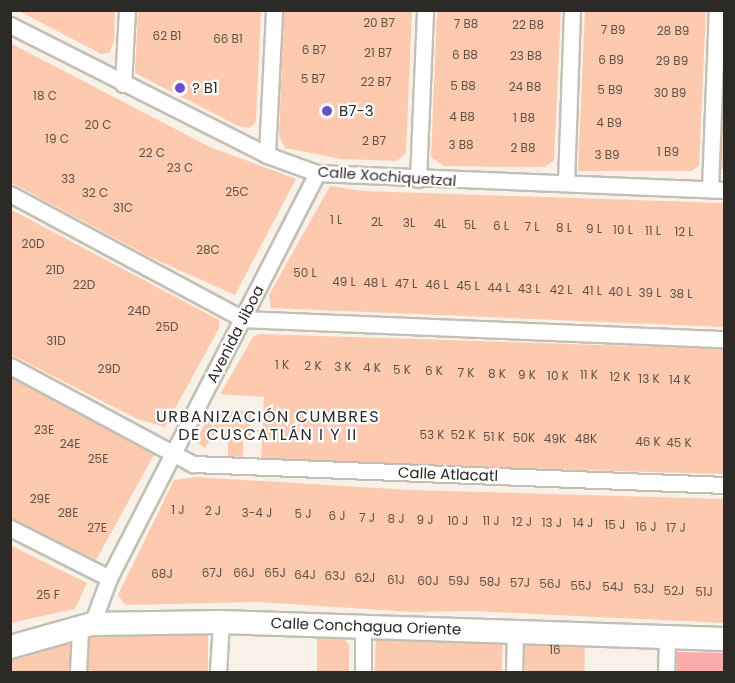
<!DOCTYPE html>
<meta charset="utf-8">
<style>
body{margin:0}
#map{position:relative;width:735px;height:683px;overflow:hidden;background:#f7f1e8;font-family:Poppins,sans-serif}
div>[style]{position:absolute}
.green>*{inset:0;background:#fdabab;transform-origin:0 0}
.building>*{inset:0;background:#fdcaaf;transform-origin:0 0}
.roads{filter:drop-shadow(2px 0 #c4bfb5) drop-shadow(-2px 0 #c4bfb5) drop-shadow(0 2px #c4bfb5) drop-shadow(0 -2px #c4bfb5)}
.minor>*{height:15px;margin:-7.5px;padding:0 7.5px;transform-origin:7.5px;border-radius:7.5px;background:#fff}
.secondary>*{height:22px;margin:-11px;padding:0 11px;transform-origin:11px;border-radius:11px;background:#fff}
.dots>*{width:16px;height:16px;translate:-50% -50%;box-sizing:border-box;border:3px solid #fff;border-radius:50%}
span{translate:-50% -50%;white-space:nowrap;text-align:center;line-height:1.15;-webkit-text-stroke:4.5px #fff;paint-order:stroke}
.number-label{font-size:12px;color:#605248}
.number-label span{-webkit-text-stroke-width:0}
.poi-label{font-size:15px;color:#2c2a26}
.left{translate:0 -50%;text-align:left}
.street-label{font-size:15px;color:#2c2a26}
.neighbourhood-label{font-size:16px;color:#2c2a26;letter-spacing:1.5px}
.frame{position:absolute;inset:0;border:12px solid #2c2a26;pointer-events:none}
</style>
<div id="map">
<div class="green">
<i style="left:677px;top:652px;width:47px;height:20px;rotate:1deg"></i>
</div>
<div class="building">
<i style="clip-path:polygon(17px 10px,115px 10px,114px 41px,109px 53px,101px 54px)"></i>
<i style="clip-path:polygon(138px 10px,261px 10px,256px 121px,253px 125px,249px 128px,238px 126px,135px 73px)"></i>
<i style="clip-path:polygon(284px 10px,412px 10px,406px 153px,397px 161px,341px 159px,285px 148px,279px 136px)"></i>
<i style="clip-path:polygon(437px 10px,561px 10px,554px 160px,545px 167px,443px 166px,431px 157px)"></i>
<i style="clip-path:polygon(585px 10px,706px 10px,699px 166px,691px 171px,578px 171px)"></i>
<i style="clip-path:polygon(10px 43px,210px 147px,296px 179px,235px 295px,150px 257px,10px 182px)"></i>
<i style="clip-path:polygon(723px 91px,724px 91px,724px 169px,719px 169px)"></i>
<i style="clip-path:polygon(330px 186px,363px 191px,724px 203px,724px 327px,271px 308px,269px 295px)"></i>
<i style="clip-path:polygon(10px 209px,219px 320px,219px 328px,165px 427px,137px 419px,10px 354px)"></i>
<i style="clip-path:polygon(259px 334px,724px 349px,724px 474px,261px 461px,264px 397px,220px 394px,253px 337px)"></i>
<i style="clip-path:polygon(10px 375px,155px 453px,96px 560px,10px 519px)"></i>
<i style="clip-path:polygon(213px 410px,256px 412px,248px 430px,259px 430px,259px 439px,243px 439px,243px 457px,228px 456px,228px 438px,212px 437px,205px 448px,195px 441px)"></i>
<i style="clip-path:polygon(196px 477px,411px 490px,724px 499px,724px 623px,473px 611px,412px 612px,259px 602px,125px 605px,118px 595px,174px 480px)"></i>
<i style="clip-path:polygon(10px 545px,87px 583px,75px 609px,10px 623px)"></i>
<i style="left:85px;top:633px;width:123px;height:39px"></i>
<i style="left:376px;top:634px;width:127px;height:38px;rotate:2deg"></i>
<i style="clip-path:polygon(317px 635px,342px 636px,349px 645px,349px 672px,317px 672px)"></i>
<i style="clip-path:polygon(71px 639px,73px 672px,10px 672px,10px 652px)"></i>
<i style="left:525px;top:640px;width:60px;height:32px;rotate:1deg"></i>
</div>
<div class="roads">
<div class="minor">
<i style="left:10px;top:25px;width:288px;rotate:26.8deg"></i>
<i style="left:267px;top:155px;width:53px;rotate:19.8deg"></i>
<i style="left:317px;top:173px;width:407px;rotate:2.4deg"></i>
<i style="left:123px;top:84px;width:74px;rotate:-86.9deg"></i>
<i style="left:267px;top:155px;width:145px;rotate:-87.2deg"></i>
<i style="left:418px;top:179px;width:169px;rotate:-87.6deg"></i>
<i style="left:566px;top:183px;width:173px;rotate:-88deg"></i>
<i style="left:710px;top:189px;width:179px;rotate:-87.8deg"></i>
<i style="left:10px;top:194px;width:264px;rotate:28.2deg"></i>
<i style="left:243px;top:319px;width:481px;rotate:2.4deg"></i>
<i style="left:10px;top:366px;width:208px;rotate:28.2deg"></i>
<i style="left:193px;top:464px;width:531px;rotate:2.26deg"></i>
<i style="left:10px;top:528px;width:111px;rotate:26.8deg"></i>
<i style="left:92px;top:624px;width:49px;rotate:-69.7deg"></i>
<i style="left:109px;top:578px;width:455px;rotate:-62.8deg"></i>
<i style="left:78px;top:672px;width:43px;rotate:-87.3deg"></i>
<i style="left:218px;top:672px;width:50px;rotate:-86.6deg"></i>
<i style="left:363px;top:672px;width:48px;rotate:-90deg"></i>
<i style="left:514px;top:672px;width:41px;rotate:-88.6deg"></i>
<i style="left:666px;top:672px;width:36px;rotate:-88deg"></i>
</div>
<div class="secondary">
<i style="left:10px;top:647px;width:85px;rotate:-15.7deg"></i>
<i style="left:92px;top:624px;width:129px;rotate:-0.9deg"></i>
<i style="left:221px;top:622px;width:503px;rotate:1.94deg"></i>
</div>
</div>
<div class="dots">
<i style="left:180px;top:88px;background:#6b4fc8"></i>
<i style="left:327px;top:111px;background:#6b4fc8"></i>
</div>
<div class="number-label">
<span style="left:379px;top:23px">20 B7</span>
<span style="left:466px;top:24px">7 B8</span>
<span style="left:528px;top:25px">22 B8</span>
<span style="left:613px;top:30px">7 B9</span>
<span style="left:673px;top:31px">28 B9</span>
<span style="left:167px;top:36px">62 B1</span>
<span style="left:228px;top:39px">66 B1</span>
<span style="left:314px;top:50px">6 B7</span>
<span style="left:378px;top:53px">21 B7</span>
<span style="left:465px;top:55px">6 B8</span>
<span style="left:526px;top:56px">23 B8</span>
<span style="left:611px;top:60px">6 B9</span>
<span style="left:672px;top:61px">29 B9</span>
<span style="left:313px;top:79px">5 B7</span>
<span style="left:376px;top:82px">22 B7</span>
<span style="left:463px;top:86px">5 B8</span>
<span style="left:525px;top:87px">24 B8</span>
<span style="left:610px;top:90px">5 B9</span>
<span style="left:670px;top:93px">30 B9</span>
<span style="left:45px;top:96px">18 C</span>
<span style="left:462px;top:117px">4 B8</span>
<span style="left:524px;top:118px">1 B8</span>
<span style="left:609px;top:123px">4 B9</span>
<span style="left:98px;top:125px">20 C</span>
<span style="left:57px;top:139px">19 C</span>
<span style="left:374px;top:141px">2 B7</span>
<span style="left:461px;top:145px">3 B8</span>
<span style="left:523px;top:148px">2 B8</span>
<span style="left:668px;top:152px">1 B9</span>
<span style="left:152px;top:153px">22 C</span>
<span style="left:607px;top:155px">3 B9</span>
<span style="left:180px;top:168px">23 C</span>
<span style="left:68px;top:179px">33</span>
<span style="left:237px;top:192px">25C</span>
<span style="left:95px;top:193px">32 C</span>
<span style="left:123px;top:208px">31C</span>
<span style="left:336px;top:220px">1 L</span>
<span style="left:377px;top:222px">2L</span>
<span style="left:409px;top:223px">3L</span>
<span style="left:440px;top:224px">4L</span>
<span style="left:470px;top:225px">5L</span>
<span style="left:501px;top:226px">6 L</span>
<span style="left:532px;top:227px">7 L</span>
<span style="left:564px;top:228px">8 L</span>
<span style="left:594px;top:229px">9 L</span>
<span style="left:623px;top:230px">10 L</span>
<span style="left:653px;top:231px">11 L</span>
<span style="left:684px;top:232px">12 L</span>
<span style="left:33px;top:244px">20D</span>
<span style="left:208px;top:250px">28C</span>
<span style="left:55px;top:270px">21D</span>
<span style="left:305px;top:273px">50 L</span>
<span style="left:344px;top:282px">49 L</span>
<span style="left:375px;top:283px">48 L</span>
<span style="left:406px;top:284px">47 L</span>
<span style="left:84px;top:285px">22D</span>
<span style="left:437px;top:285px">46 L</span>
<span style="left:468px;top:286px">45 L</span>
<span style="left:499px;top:288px">44 L</span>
<span style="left:529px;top:289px">43 L</span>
<span style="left:561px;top:290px">42 L</span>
<span style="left:592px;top:291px">41 L</span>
<span style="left:620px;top:292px">40 L</span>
<span style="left:650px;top:293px">39 L</span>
<span style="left:681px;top:294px">38 L</span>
<span style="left:139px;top:311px">24D</span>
<span style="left:167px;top:327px">25D</span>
<span style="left:56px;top:341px">31D</span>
<span style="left:282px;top:365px">1 K</span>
<span style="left:313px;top:366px">2 K</span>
<span style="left:343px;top:367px">3 K</span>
<span style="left:372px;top:368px">4 K</span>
<span style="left:109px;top:369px">29D</span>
<span style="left:402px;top:370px">5 K</span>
<span style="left:434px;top:371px">6 K</span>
<span style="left:466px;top:373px">7 K</span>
<span style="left:497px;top:374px">8 K</span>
<span style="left:527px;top:375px">9 K</span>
<span style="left:589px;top:375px">11 K</span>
<span style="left:558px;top:376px">10 K</span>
<span style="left:620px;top:377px">12 K</span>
<span style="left:649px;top:379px">13 K</span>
<span style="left:680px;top:380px">14 K</span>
<span style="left:44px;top:430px">23E</span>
<span style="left:432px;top:435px">53 K</span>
<span style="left:463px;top:435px">52 K</span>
<span style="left:494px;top:437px">51 K</span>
<span style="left:524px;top:438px">50K</span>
<span style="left:555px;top:439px">49K</span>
<span style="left:586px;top:439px">48K</span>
<span style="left:648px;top:442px">46 K</span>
<span style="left:679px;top:443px">45 K</span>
<span style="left:70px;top:444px">24E</span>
<span style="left:98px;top:459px">25E</span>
<span style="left:40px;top:499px">29E</span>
<span style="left:178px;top:510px">1 J</span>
<span style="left:213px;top:511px">2 J</span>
<span style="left:68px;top:513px">28E</span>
<span style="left:257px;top:513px">3-4 J</span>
<span style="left:303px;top:514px">5 J</span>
<span style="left:337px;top:516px">6 J</span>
<span style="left:367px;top:518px">7 J</span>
<span style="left:396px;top:519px">8 J</span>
<span style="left:425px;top:520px">9 J</span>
<span style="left:458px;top:521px">10 J</span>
<span style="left:491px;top:521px">11 J</span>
<span style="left:522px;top:522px">12 J</span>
<span style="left:552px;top:523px">13 J</span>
<span style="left:583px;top:523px">14 J</span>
<span style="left:615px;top:525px">15 J</span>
<span style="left:646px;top:527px">16 J</span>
<span style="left:97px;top:528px">27E</span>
<span style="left:676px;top:528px">17 J</span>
<span style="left:212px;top:573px">67J</span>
<span style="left:244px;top:573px">66J</span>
<span style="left:275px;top:573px">65J</span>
<span style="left:162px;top:574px">68J</span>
<span style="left:305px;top:575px">64J</span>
<span style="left:335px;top:576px">63J</span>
<span style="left:365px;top:578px">62J</span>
<span style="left:396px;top:580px">61J</span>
<span style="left:428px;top:581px">60J</span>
<span style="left:459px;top:581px">59J</span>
<span style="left:490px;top:582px">58J</span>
<span style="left:520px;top:583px">57J</span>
<span style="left:550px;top:584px">56J</span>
<span style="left:581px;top:586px">55J</span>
<span style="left:613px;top:587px">54J</span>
<span style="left:644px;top:589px">53J</span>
<span style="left:674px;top:591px">52J</span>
<span style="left:704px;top:592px">51J</span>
<span style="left:48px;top:595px">25 F</span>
<span style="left:555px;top:650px">16</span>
</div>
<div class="poi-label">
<span class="left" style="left:192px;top:88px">? B1</span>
<span class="left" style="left:339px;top:111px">B7-3</span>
</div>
<div class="street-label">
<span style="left:387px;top:176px;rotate:4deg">Calle Xochiquetzal</span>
<span style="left:235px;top:334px;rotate:-63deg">Avenida Jiboa</span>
<span style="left:448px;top:474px;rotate:2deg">Calle Atlacatl</span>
<span style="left:366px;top:626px;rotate:2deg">Calle Conchagua Oriente</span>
</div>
<div class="neighbourhood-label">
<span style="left:268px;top:426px">URBANIZACIÓN CUMBRES<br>DE CUSCATLÁN I Y II</span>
</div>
<div class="frame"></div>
</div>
